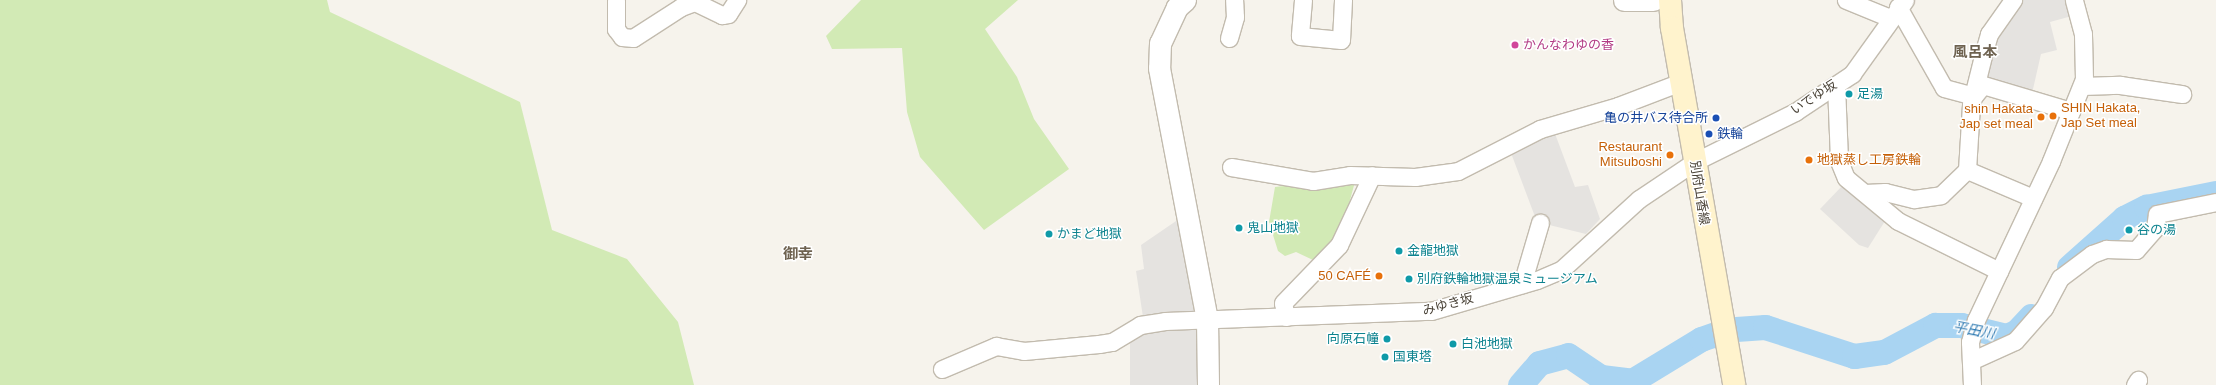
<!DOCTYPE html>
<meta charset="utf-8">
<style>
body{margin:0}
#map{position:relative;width:2216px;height:385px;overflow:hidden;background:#f6f3ec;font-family:Helvetica,"Noto Sans JP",sans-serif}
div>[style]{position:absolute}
.green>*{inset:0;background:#d2eab5}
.parking>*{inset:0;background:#e5e3e0}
.river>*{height:25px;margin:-12.5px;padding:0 12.5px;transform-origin:12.5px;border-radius:12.5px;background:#a9d4f2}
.roads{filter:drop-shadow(1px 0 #c2bbae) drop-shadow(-1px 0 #c2bbae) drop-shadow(0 1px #c2bbae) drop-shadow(0 -1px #c2bbae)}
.minor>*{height:17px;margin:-8.5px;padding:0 8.5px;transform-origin:8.5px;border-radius:8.5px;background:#fff}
.tertiary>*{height:21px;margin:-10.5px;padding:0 10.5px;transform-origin:10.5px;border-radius:10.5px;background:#fff}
.secondary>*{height:22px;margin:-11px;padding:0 11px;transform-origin:11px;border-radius:11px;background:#fff3cd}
.dots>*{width:11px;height:11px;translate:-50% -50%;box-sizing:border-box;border:2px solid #fff;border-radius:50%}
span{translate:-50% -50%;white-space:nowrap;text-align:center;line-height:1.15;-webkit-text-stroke:3px #fff;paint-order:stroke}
.hotel-label{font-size:13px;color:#b23c85}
.left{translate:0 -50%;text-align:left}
.culture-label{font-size:13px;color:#0d838f}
.right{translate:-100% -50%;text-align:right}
.street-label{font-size:13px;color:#4b4439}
.food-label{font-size:13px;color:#c56008}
.transit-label{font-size:13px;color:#164399}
.water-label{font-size:14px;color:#2e7ab2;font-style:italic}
.quarter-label{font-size:15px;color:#6e6250;font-weight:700}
</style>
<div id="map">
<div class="green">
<i style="clip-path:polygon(0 0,327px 0,330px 12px,520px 102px,552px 230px,627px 259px,678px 322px,694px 385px,0 385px)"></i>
<i style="clip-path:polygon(861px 0,1018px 0,985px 29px,1017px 77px,1034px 119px,1069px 169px,984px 230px,920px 157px,907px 112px,902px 48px,832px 49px,826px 36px)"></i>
<i style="clip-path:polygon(1356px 178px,1346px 215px,1329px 247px,1313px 260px,1296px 252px,1285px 256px,1278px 251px,1269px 222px,1275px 187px)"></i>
</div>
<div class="parking">
<i style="clip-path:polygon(2017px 0,2068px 0,2072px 16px,2050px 22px,2057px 50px,2041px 54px,2031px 98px,1979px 87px,1990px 35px)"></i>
<i style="clip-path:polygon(1554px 131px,1575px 187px,1588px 185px,1600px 219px,1586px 234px,1537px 222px,1511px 153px)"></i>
<i style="clip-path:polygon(1843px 185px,1885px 221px,1868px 248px,1859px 245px,1820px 209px)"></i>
<i style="clip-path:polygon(1179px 219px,1194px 311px,1165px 312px,1143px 317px,1136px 271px,1144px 269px,1141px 245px)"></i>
<i style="clip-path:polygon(1191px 325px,1199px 328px,1199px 385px,1130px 385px,1130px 343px,1136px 336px,1149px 331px)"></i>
</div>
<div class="river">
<i style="left:2069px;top:267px;width:74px;rotate:-41.7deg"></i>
<i style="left:2124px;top:218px;width:25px;rotate:-27deg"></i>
<i style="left:2146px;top:207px;width:71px;rotate:-11.3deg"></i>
<i style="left:1736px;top:329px;width:29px;rotate:-4deg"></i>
<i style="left:1765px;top:327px;width:94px;rotate:18deg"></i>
<i style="left:1854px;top:356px;width:30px;rotate:-8deg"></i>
<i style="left:1884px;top:352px;width:58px;rotate:-27.9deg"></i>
<i style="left:1935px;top:325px;width:26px"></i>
<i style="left:1961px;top:325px;width:46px;rotate:13.7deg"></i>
<i style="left:2006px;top:336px;width:11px;rotate:-22deg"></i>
<i style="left:2016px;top:332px;width:22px;rotate:-47deg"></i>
<i style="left:1520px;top:385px;width:29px;rotate:-49deg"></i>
<i style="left:1539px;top:363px;width:30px;rotate:-15deg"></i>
<i style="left:1568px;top:355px;width:40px;rotate:34deg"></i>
<i style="left:1601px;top:377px;width:31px;rotate:7deg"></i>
<i style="left:1632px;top:381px;width:81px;rotate:-31.3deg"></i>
<i style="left:1701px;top:339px;width:21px;rotate:-19deg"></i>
</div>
<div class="roads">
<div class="minor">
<i style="left:616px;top:0;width:29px;rotate:90deg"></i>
<i style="left:616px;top:29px;width:10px;rotate:53deg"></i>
<i style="left:622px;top:37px;width:11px;rotate:5deg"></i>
<i style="left:633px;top:38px;width:57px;rotate:-32.9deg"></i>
<i style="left:681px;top:7px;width:15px;rotate:-20deg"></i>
<i style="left:695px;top:2px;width:30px;rotate:26deg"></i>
<i style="left:722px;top:15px;width:6px;rotate:-9deg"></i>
<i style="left:728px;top:14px;width:17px;rotate:-57deg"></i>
<i style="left:1303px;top:0;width:36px;rotate:95deg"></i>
<i style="left:1300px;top:36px;width:41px;rotate:5.6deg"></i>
<i style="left:1341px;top:40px;width:40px;rotate:-87.1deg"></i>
<i style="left:1846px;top:0;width:48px;rotate:22.2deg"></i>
<i style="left:1898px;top:7px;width:93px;rotate:60.4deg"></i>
<i style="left:1944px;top:88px;width:31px;rotate:15deg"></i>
<i style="left:1974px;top:96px;width:14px;rotate:-51deg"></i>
<i style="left:1983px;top:85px;width:92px;rotate:16.5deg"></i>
<i style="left:1229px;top:38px;width:22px;rotate:-74deg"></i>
<i style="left:1235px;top:17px;width:17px;rotate:-93deg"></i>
<i style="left:1836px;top:85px;width:76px;rotate:87.7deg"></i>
<i style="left:1839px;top:161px;width:18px;rotate:68deg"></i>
<i style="left:1846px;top:178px;width:67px;rotate:39.6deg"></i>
<i style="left:1898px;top:221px;width:113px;rotate:26.3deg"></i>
<i style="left:2082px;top:86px;width:38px;rotate:-2deg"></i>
<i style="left:2120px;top:85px;width:63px;rotate:8.3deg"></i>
<i style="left:1231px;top:167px;width:83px;rotate:9.7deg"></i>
<i style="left:1313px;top:181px;width:37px;rotate:-9deg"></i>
<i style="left:1350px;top:175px;width:65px;rotate:1.8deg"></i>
<i style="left:1415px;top:177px;width:43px;rotate:-7.9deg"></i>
<i style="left:1458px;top:171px;width:92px;rotate:-27.1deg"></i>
<i style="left:1540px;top:129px;width:81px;rotate:-16.4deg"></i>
<i style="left:1618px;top:106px;width:67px;rotate:-20.9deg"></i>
<i style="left:1967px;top:170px;width:72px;rotate:23deg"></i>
<i style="left:1865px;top:193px;width:20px;rotate:-3deg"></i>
<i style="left:1885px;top:192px;width:30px;rotate:14deg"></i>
<i style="left:1914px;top:199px;width:27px;rotate:-8deg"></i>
<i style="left:1941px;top:195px;width:36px;rotate:-44deg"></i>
<i style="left:1967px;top:170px;width:66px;rotate:-86.5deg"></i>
<i style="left:1971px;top:104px;width:58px;rotate:-76deg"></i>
<i style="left:1985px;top:48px;width:15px;rotate:-74deg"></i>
<i style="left:1989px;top:34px;width:42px;rotate:-54.8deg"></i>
<i style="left:1522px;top:284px;width:64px;rotate:-73.6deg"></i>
<i style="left:1286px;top:317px;width:14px;rotate:-102deg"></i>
<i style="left:1283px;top:303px;width:81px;rotate:-46deg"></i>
<i style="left:1339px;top:245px;width:77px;rotate:-64.8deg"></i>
<i style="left:1973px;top:360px;width:46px;rotate:-24.3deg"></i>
<i style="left:2015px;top:341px;width:44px;rotate:-48.7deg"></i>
<i style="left:2044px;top:308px;width:34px;rotate:-62deg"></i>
<i style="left:2060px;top:278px;width:40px;rotate:-37deg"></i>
<i style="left:2092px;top:254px;width:15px;rotate:-20deg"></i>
<i style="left:2106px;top:249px;width:30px;rotate:2deg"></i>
<i style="left:2136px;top:250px;width:29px;rotate:-49deg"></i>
<i style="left:2155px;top:228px;width:14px;rotate:-82deg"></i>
<i style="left:2157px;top:214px;width:60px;rotate:-11.5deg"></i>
<i style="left:942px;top:369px;width:59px;rotate:-23.1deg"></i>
<i style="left:996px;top:346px;width:28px;rotate:10deg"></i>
<i style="left:1024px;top:351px;width:75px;rotate:-5.3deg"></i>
<i style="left:1099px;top:344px;width:13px;rotate:-9deg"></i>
<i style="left:1112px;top:342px;width:33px;rotate:-31deg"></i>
<i style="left:1140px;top:325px;width:25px;rotate:-9deg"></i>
<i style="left:1165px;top:321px;width:266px;rotate:-2.2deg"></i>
<i style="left:1431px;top:311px;width:110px;rotate:-16.3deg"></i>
<i style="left:1537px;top:280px;width:26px;rotate:-23deg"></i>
<i style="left:1561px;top:270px;width:105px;rotate:-42.3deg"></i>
<i style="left:1639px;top:199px;width:66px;rotate:-33.9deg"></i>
<i style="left:1694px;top:162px;width:113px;rotate:-26.3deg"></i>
<i style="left:1795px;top:112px;width:69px;rotate:-33.7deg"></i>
<i style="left:1852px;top:74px;width:91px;rotate:-54.4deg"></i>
<i style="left:1972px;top:385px;width:43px;rotate:-92.7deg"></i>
<i style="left:1970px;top:342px;width:23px;rotate:-75deg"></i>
<i style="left:1976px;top:320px;width:176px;rotate:-64.7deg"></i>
<i style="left:2051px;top:161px;width:88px;rotate:-68.1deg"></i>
<i style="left:2084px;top:79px;width:45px;rotate:-91.3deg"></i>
<i style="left:2083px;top:34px;width:35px;rotate:-105deg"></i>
<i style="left:2135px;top:385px;width:6px;rotate:-59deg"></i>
</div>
<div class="tertiary">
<i style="left:1185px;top:0;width:11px;rotate:139deg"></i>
<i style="left:1177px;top:7px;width:40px;rotate:115deg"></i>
<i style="left:1160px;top:43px;width:25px;rotate:92deg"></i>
<i style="left:1159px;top:68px;width:257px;rotate:79.2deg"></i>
<i style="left:1207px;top:320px;width:65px;rotate:89.1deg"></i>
<i style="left:1624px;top:0;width:29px"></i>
</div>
<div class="secondary">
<i style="left:1670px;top:0;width:28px;rotate:86deg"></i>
<i style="left:1672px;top:28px;width:362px;rotate:80.1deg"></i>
</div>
</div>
<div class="dots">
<i style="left:1515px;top:45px;background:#d1479c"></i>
<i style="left:1849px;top:94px;background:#0f9aa8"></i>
<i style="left:2053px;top:116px;background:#e8710a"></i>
<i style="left:2041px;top:117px;background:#e8710a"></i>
<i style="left:1716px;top:118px;background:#1a4fb4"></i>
<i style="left:1709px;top:134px;background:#1a4fb4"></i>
<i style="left:1670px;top:155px;background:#e8710a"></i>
<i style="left:1809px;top:160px;background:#e8710a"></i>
<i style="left:1239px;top:228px;background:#0f9aa8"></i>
<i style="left:2129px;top:230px;background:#0f9aa8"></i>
<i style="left:1049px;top:234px;background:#0f9aa8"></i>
<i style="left:1399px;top:251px;background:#0f9aa8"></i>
<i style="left:1379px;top:276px;background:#e8710a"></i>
<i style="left:1409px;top:279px;background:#0f9aa8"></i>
<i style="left:1387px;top:339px;background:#0f9aa8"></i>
<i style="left:1453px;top:344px;background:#0f9aa8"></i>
<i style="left:1385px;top:357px;background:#0f9aa8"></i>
</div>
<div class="hotel-label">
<span class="left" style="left:1523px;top:45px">かんなわゆの香</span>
</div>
<div class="culture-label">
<span class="left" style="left:1857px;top:94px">足湯</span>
<span class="left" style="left:1247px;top:228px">鬼山地獄</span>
<span class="left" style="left:2137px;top:230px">谷の湯</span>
<span class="left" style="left:1057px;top:234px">かまど地獄</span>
<span class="left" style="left:1407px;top:251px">金龍地獄</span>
<span class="left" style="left:1417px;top:279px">別府鉄輪地獄温泉ミュージアム</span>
<span class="right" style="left:1379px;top:339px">向原石幢</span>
<span class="left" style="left:1461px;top:344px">白池地獄</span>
<span class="left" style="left:1393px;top:357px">国東塔</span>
</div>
<div class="street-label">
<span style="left:1814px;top:98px;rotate:-33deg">いでゆ坂</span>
<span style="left:1699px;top:193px;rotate:81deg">別府山香線</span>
<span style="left:1448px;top:305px;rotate:-15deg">みゆき坂</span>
</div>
<div class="food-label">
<span class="left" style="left:2061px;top:116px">SHIN Hakata,<br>Jap Set meal</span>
<span class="right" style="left:2033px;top:117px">shin Hakata<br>Jap set meal</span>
<span class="right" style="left:1662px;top:155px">Restaurant<br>Mitsuboshi</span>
<span class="left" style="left:1817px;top:160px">地獄蒸し工房鉄輪</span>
<span class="right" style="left:1371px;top:276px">50 CAFÉ</span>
</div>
<div class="transit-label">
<span class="right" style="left:1708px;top:118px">亀の井バス待合所</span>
<span class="left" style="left:1717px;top:134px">鉄輪</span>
</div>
<div class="water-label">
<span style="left:1974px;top:330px;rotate:11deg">平田川</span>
</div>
<div class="quarter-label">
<span style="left:1975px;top:52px">風呂本</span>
<span style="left:798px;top:254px">御幸</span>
</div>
</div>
